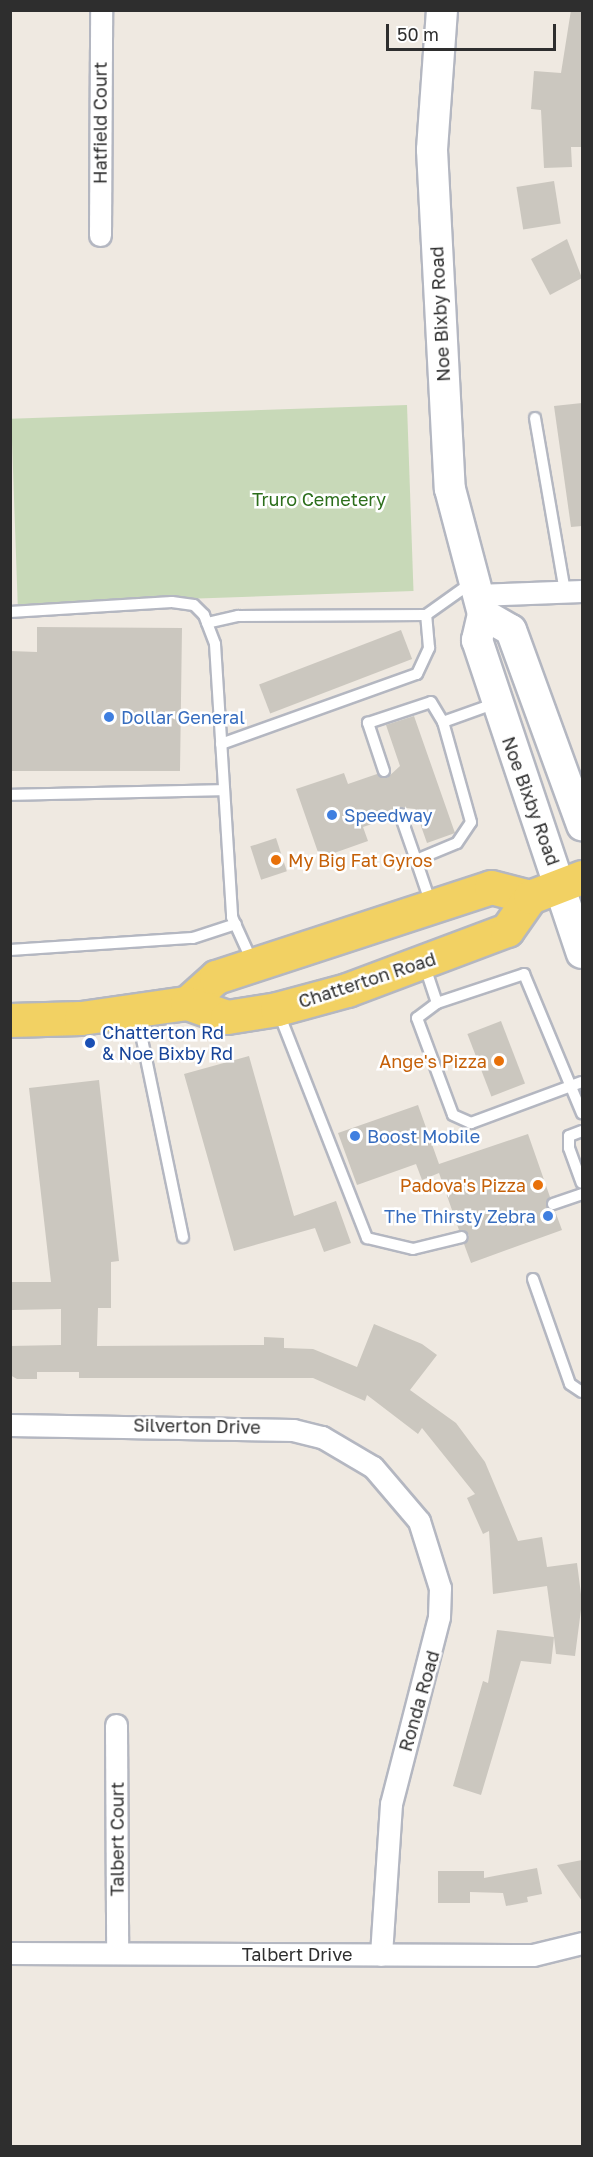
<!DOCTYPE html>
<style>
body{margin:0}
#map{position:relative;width:593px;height:2157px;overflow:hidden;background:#efe9e1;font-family:"Golos Text",sans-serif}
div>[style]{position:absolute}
.cemetery>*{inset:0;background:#c8d9b8;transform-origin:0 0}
.building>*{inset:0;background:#cbc7bf;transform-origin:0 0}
.roads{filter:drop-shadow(2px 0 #b4b7c1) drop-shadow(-2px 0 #b4b7c1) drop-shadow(0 2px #b4b7c1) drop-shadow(0 -2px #b4b7c1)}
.lane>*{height:10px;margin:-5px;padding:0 5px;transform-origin:5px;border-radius:5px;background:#fff}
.street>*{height:21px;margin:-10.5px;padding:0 10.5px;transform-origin:10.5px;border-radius:10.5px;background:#fff}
.secondary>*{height:30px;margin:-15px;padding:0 15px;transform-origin:15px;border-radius:15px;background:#fff}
.primary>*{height:33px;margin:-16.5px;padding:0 16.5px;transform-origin:16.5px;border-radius:16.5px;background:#f2d163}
.dots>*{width:16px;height:16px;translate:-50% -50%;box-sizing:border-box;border:3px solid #fff;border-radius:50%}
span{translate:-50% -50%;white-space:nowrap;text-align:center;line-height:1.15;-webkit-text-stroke:5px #fff;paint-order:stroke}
.street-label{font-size:18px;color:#2e2e2e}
.park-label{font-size:18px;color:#2c6e1b}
.shop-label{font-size:18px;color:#366cbe}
.left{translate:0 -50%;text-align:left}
.right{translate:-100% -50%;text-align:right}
.food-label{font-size:18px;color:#c56008}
.transit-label{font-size:18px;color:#164399}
.frame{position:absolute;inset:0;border:12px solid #2e2e2e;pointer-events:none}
.scale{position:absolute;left:386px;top:24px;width:170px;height:27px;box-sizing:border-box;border:3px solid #2e2e2e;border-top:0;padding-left:8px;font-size:18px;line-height:21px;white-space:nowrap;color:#2e2e2e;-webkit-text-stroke:4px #fff;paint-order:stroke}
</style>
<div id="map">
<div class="cemetery">
<i style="left:407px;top:405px;width:186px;height:396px;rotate:88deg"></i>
</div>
<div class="building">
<i style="clip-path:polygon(571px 10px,582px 10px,582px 147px,571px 147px,572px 167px,544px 168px,541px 110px,531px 109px,534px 71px,561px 73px)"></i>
<i style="left:554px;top:181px;width:43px;height:38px;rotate:81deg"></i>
<i style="clip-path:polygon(567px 239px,582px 278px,550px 295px,531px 259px)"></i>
<i style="clip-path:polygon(582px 403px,582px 526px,571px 527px,554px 406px)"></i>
<i style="clip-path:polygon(37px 627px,182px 628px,180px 771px,10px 771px,10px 651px,37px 652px)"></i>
<i style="left:401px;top:630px;width:31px;height:152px;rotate:69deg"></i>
<i style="clip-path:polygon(414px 716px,455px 833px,427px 843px,415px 809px,398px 807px,393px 817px,363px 827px,368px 841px,320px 858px,296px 789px,344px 773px,348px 784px,377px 774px,387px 778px,400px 766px,386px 725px)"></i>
<i style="left:276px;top:838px;width:35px;height:27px;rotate:72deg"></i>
<i style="left:501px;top:1021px;width:67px;height:36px;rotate:69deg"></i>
<i style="clip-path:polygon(249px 1056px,294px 1216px,336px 1201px,351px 1243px,324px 1252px,315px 1228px,234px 1251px,184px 1074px)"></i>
<i style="clip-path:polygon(99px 1080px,119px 1261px,111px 1262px,111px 1308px,98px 1308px,97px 1346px,264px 1345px,264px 1337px,284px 1338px,284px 1348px,313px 1349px,357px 1367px,374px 1324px,422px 1344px,437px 1355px,410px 1390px,456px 1423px,485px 1462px,518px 1541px,542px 1537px,547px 1567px,577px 1563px,582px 1602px,575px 1656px,556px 1654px,554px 1637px,551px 1664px,521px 1661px,481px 1795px,453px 1786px,483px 1681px,488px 1683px,497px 1630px,554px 1637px,547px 1586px,493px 1594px,489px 1531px,483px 1534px,467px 1498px,475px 1494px,422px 1428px,418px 1434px,367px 1395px,365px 1401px,313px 1378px,79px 1378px,79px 1372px,37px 1372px,37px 1379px,17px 1379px,10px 1375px,10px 1346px,61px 1345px,61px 1309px,12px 1310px,12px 1282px,51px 1282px,29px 1088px)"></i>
<i style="clip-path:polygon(418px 1105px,439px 1164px,528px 1134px,550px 1197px,546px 1207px,555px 1211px,562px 1230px,471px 1263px,464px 1244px,469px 1235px,459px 1230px,439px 1173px,422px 1180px,416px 1164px,357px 1185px,338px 1133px)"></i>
<i style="clip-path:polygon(582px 1860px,582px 1901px,557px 1865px)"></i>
<i style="clip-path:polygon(537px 1868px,542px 1894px,527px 1897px,528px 1902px,506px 1906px,503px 1893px,470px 1892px,470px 1903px,438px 1903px,438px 1871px,484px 1871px,484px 1878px)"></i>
</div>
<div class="roads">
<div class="lane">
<i style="left:535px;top:418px;width:176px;rotate:80.2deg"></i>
<i style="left:10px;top:612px;width:162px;rotate:-3.5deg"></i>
<i style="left:172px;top:602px;width:22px;rotate:8deg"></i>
<i style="left:194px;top:605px;width:14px;rotate:45deg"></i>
<i style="left:204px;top:615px;width:31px;rotate:69deg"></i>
<i style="left:215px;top:644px;width:274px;rotate:86.4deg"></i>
<i style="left:232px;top:917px;width:48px;rotate:65.6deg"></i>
<i style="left:207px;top:623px;width:32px;rotate:-13deg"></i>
<i style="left:238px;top:616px;width:188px;rotate:-0.3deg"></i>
<i style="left:426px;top:615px;width:55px;rotate:-35.4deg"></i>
<i style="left:221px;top:744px;width:208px;rotate:-19.7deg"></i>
<i style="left:417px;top:674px;width:29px;rotate:-65deg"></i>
<i style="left:429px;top:648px;width:33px;rotate:-95deg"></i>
<i style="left:384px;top:771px;width:51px;rotate:-108.4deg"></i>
<i style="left:368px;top:723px;width:66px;rotate:-18.4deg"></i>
<i style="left:431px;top:702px;width:23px;rotate:59deg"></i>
<i style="left:10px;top:795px;width:214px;rotate:-1.3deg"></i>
<i style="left:400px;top:814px;width:49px;rotate:70.8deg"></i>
<i style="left:431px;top:904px;width:46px;rotate:-108.8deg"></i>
<i style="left:416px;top:860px;width:44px;rotate:-22.5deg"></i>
<i style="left:457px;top:843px;width:25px;rotate:-56deg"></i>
<i style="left:471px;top:822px;width:104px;rotate:-105.6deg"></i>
<i style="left:443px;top:722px;width:56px;rotate:-19.7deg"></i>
<i style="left:10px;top:950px;width:183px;rotate:-3.8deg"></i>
<i style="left:193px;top:938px;width:45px;rotate:-18deg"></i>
<i style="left:424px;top:964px;width:41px;rotate:71.6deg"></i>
<i style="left:437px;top:1003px;width:25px;rotate:143deg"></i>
<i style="left:417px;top:1018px;width:103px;rotate:69.6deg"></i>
<i style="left:453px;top:1115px;width:20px;rotate:24deg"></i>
<i style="left:471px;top:1123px;width:118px;rotate:-20.3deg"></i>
<i style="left:437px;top:1003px;width:92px;rotate:-18.4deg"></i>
<i style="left:524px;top:974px;width:151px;rotate:67.4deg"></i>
<i style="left:278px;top:1011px;width:244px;rotate:68.6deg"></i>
<i style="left:367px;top:1238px;width:47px;rotate:13.4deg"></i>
<i style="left:413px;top:1249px;width:50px;rotate:-13.8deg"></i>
<i style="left:137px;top:1015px;width:227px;rotate:78.3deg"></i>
<i style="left:582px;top:1131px;width:14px;rotate:159deg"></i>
<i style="left:569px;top:1136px;width:12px;rotate:90deg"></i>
<i style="left:569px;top:1148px;width:37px;rotate:70deg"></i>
<i style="left:553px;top:1204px;width:31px;rotate:-19deg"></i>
<i style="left:533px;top:1279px;width:111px;rotate:70.6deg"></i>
<i style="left:570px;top:1384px;width:14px;rotate:34deg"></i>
</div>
<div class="street">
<i style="left:100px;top:235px;width:225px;rotate:-89.7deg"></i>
<i style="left:477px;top:595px;width:105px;rotate:-2.2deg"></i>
<i style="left:10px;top:1425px;width:283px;rotate:1deg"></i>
<i style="left:293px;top:1430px;width:30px;rotate:14deg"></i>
<i style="left:322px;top:1437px;width:59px;rotate:30.5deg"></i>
<i style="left:373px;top:1467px;width:71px;rotate:49.6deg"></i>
<i style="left:419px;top:1521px;width:70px;rotate:72.6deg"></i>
<i style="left:440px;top:1588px;width:29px;rotate:92deg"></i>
<i style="left:439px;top:1617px;width:193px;rotate:104.4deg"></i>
<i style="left:391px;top:1804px;width:151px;rotate:93.8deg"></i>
<i style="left:116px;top:1725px;width:228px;rotate:89.7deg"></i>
<i style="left:10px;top:1953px;width:523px;rotate:0.22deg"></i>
<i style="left:533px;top:1955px;width:50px;rotate:-13.8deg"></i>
</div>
<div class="secondary">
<i style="left:442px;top:10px;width:140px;rotate:94.1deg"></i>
<i style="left:432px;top:150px;width:339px;rotate:87deg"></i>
<i style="left:450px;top:489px;width:129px;rotate:75.2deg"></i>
<i style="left:483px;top:614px;width:27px;rotate:103deg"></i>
<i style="left:477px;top:640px;width:330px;rotate:71.5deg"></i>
<i style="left:483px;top:614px;width:32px;rotate:30deg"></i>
<i style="left:511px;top:630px;width:208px;rotate:70deg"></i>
</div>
<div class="primary">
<i style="left:187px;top:1003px;width:39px;rotate:-42deg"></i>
<i style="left:216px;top:977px;width:289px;rotate:-18.1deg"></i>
<i style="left:491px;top:887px;width:40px;rotate:14.4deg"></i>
<i style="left:10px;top:1020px;width:71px;rotate:-1.6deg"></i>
<i style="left:81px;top:1018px;width:107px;rotate:-8.1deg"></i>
<i style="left:187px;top:1003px;width:42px;rotate:19.3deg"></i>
<i style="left:227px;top:1017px;width:51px;rotate:-9.1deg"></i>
<i style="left:277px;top:1009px;width:73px;rotate:-15.2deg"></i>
<i style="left:347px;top:990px;width:171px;rotate:-20.6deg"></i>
<i style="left:507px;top:930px;width:40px;rotate:-55.1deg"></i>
<i style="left:530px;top:897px;width:56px;rotate:-21deg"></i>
</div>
</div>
<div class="dots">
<i style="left:109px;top:717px;background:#3f7fe0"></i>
<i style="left:332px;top:815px;background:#3f7fe0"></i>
<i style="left:276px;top:860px;background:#e8710a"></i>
<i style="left:90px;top:1043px;background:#1a4fb4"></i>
<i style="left:499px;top:1061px;background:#e8710a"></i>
<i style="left:355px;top:1136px;background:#3f7fe0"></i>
<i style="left:538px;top:1185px;background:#e8710a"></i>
<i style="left:548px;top:1216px;background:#3f7fe0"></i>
</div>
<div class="street-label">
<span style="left:100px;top:123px;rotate:-90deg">Hatfield Court</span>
<span style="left:440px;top:314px;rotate:-93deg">Noe Bixby Road</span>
<span style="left:531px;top:801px;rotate:70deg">Noe Bixby Road</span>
<span style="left:367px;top:980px;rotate:-18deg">Chatterton Road</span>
<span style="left:197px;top:1426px;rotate:1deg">Silverton Drive</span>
<span style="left:419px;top:1701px;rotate:-74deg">Ronda Road</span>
<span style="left:117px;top:1839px;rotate:-90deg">Talbert Court</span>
<span style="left:297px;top:1954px">Talbert Drive</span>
</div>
<div class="park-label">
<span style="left:319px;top:499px">Truro Cemetery</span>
</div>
<div class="shop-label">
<span class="left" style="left:121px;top:717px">Dollar General</span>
<span class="left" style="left:344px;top:815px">Speedway</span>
<span class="left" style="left:367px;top:1136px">Boost Mobile</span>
<span class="right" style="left:536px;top:1216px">The Thirsty Zebra</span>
</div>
<div class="food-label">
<span class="left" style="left:288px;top:860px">My Big Fat Gyros</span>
<span class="right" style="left:487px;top:1061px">Ange's Pizza</span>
<span class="right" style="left:526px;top:1185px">Padova's Pizza</span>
</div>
<div class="transit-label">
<span class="left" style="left:102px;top:1043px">Chatterton Rd<br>&amp; Noe Bixby Rd</span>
</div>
<div class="frame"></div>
<div class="scale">50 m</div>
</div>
